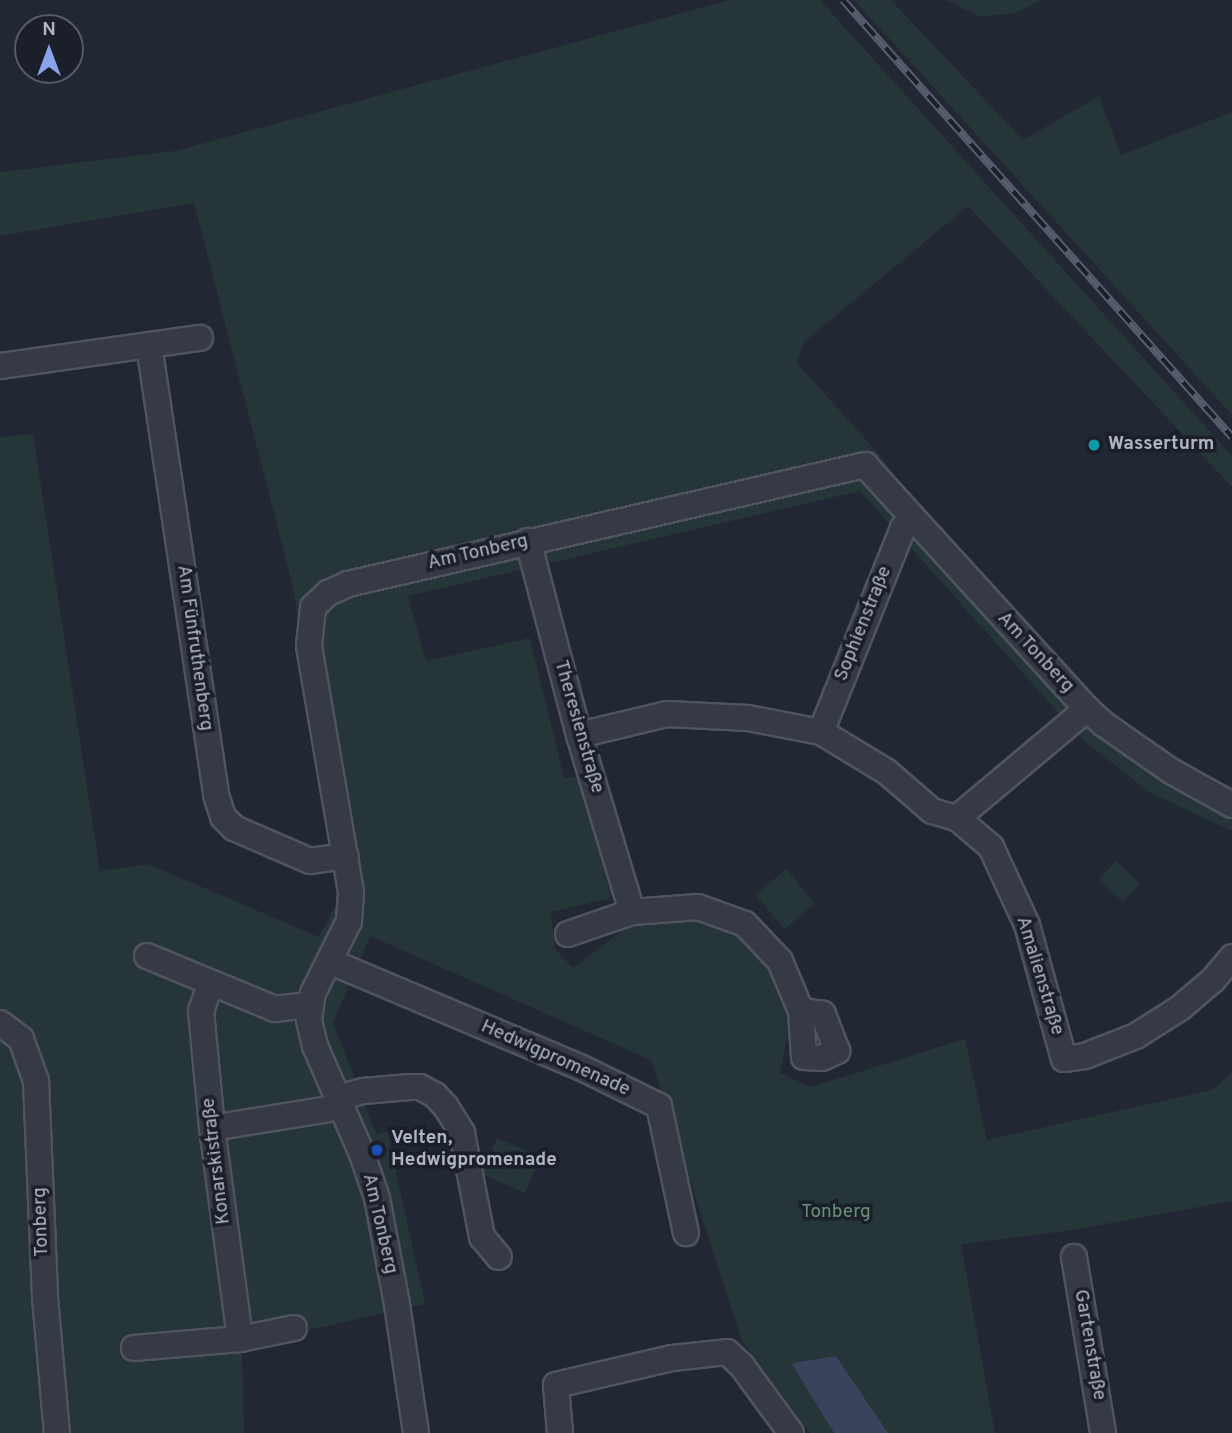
<!DOCTYPE html>
<meta charset="utf-8">
<style>
body{margin:0}
#map{position:relative;width:1232px;height:1433px;overflow:hidden;background:#222734;font-family:Overpass,sans-serif}
div>[style]{position:absolute}
.green>*{inset:0;background:#263538;transform-origin:0 0}
.water>*{inset:0;background:#39435c}
.roads{filter:drop-shadow(2px 0 #4f5460) drop-shadow(-2px 0 #4f5460) drop-shadow(0 2px #4f5460) drop-shadow(0 -2px #4f5460)}
.minor>*{height:24px;margin:-12px;padding:0 12px;transform-origin:12px;border-radius:12px;background:#353a45}
.rail>*{height:8px;margin-top:-4px;transform-origin:0;background:repeating-linear-gradient(90deg,#1a1f2a 0 16px,#575d6c 0 32px);box-sizing:border-box;border-block:2px solid #575d6c}
.dots>*{width:19px;height:19px;translate:-50% -50%;box-sizing:border-box;border:4px solid #1a1f2a;border-radius:50%}
span{translate:-50% -50%;white-space:nowrap;text-align:center;line-height:1.15;-webkit-text-stroke:7px #1a1f2a;paint-order:stroke}
.poi-label{font-size:19px;color:#afb4c2;font-weight:700}
.left{translate:0 -50%;text-align:left}
.street-label{font-size:19px;color:#afb4c2}
.park-label{font-size:19px;color:#699076}
.north{position:absolute;left:14px;top:14px;width:70px;height:70px;box-sizing:border-box;background:#1a1f2a;border:2px solid #565b67;border-radius:50%;rotate:0deg;font-size:19px;font-weight:700;line-height:28px;text-align:center;color:#afb4c2}
.north::after{content:'';display:block;margin:auto;width:24px;height:32px;background:#8aa4ec;clip-path:polygon(50% 0,100% 100%,50% 72%,0 100%)}
</style>
<div id="map">
<div class="green">
<i style="clip-path:polygon(730px 0,820px 0,1232px 456px,1232px 487px,968px 206px,804px 342px,797px 363px,878px 453px,918px 509px,1096px 704px,1180px 766px,1232px 793px,1232px 831px,1149px 792px,1082px 739px,860px 491px,408px 596px,426px 661px,530px 638px,564px 778px,582px 775px,611px 898px,551px 912px,555px 949px,573px 968px,635px 921px,698px 914px,740px 932px,775px 967px,792px 1011px,780px 1073px,811px 1087px,965px 1039px,987px 1140px,1212px 1090px,1232px 1072px,1232px 1201px,1073px 1230px,961px 1244px,995px 1433px,888px 1433px,835px 1356px,791px 1363px,834px 1433px,810px 1433px,742px 1341px,651px 1060px,370px 936px,333px 1022px,376px 1134px,387px 1131px,425px 1304px,242px 1345px,244px 1433px,0 1433px,0 437px,33px 434px,100px 871px,148px 864px,319px 937px,340px 896px,293px 587px,194px 203px,0 236px,0 172px,175px 151px)"></i>
<i style="clip-path:polygon(854px 0,891px 0,1023px 140px,1099px 96px,1121px 155px,1232px 112px,1232px 415px)"></i>
<i style="clip-path:polygon(946px 0,1041px 0,1015px 13px,980px 17px)"></i>
<i style="left:1116px;top:861px;width:33px;height:25px;rotate:43deg"></i>
<i style="left:786px;top:869px;width:45px;height:40px;rotate:50deg"></i>
<i style="left:497px;top:1138px;width:48px;height:39px;rotate:24deg"></i>
</div>
<div class="water">
<i style="clip-path:polygon(836px 1356px,888px 1433px,834px 1433px,791px 1363px)"></i>
</div>
<div class="roads">
<div class="minor">
<i style="left:149px;top:345px;width:455px;rotate:81.5deg"></i>
<i style="left:216px;top:795px;width:23px;rotate:72deg"></i>
<i style="left:223px;top:817px;width:16px;rotate:45deg"></i>
<i style="left:234px;top:828px;width:83px;rotate:23.5deg"></i>
<i style="left:310px;top:861px;width:36px;rotate:-8deg"></i>
<i style="left:0;top:366px;width:202px;rotate:-8deg"></i>
<i style="left:528px;top:541px;width:201px;rotate:75.3deg"></i>
<i style="left:579px;top:735px;width:185px;rotate:73.3deg"></i>
<i style="left:821px;top:732px;width:220px;rotate:-68.1deg"></i>
<i style="left:903px;top:528px;width:13px;rotate:-45deg"></i>
<i style="left:579px;top:735px;width:90px;rotate:-13.4deg"></i>
<i style="left:667px;top:714px;width:81px;rotate:2.8deg"></i>
<i style="left:748px;top:718px;width:74px;rotate:10.9deg"></i>
<i style="left:821px;top:732px;width:77px;rotate:31.2deg"></i>
<i style="left:887px;top:772px;width:60px;rotate:40.9deg"></i>
<i style="left:932px;top:811px;width:26px;rotate:16deg"></i>
<i style="left:957px;top:818px;width:45px;rotate:40.5deg"></i>
<i style="left:991px;top:847px;width:86px;rotate:65.2deg"></i>
<i style="left:1027px;top:925px;width:139px;rotate:74.6deg"></i>
<i style="left:1064px;top:1059px;width:21px;rotate:-8deg"></i>
<i style="left:1085px;top:1056px;width:55px;rotate:-21.4deg"></i>
<i style="left:1136px;top:1036px;width:52px;rotate:-32.5deg"></i>
<i style="left:1180px;top:1008px;width:43px;rotate:-40.3deg"></i>
<i style="left:1213px;top:980px;width:30px;rotate:-50deg"></i>
<i style="left:957px;top:818px;width:170px;rotate:-40deg"></i>
<i style="left:568px;top:934px;width:68px;rotate:-19deg"></i>
<i style="left:632px;top:912px;width:66px;rotate:-4.3deg"></i>
<i style="left:698px;top:907px;width:50px;rotate:19.9deg"></i>
<i style="left:745px;top:924px;width:51px;rotate:46.6deg"></i>
<i style="left:780px;top:961px;width:54px;rotate:67.2deg"></i>
<i style="left:801px;top:1011px;width:46px;rotate:86.3deg"></i>
<i style="left:804px;top:1057px;width:18px;rotate:3deg"></i>
<i style="left:822px;top:1058px;width:17px;rotate:-25deg"></i>
<i style="left:837px;top:1051px;width:40px;rotate:-111deg"></i>
<i style="left:823px;top:1014px;width:22px;rotate:-172deg"></i>
<i style="left:147px;top:956px;width:139px;rotate:22.5deg"></i>
<i style="left:275px;top:1009px;width:34px;rotate:-7deg"></i>
<i style="left:331px;top:962px;width:272px;rotate:22.9deg"></i>
<i style="left:582px;top:1068px;width:86px;rotate:26.3deg"></i>
<i style="left:659px;top:1106px;width:130px;rotate:78deg"></i>
<i style="left:210px;top:985px;width:28px;rotate:109deg"></i>
<i style="left:201px;top:1011px;width:118px;rotate:84.6deg"></i>
<i style="left:212px;top:1128px;width:213px;rotate:82.4deg"></i>
<i style="left:0;top:1023px;width:26px;rotate:37deg"></i>
<i style="left:21px;top:1039px;width:45px;rotate:70.3deg"></i>
<i style="left:36px;top:1081px;width:216px;rotate:87.6deg"></i>
<i style="left:45px;top:1297px;width:137px;rotate:85deg"></i>
<i style="left:337px;top:1098px;width:27px;rotate:-15deg"></i>
<i style="left:363px;top:1091px;width:47px;rotate:-4.9deg"></i>
<i style="left:410px;top:1087px;width:10px"></i>
<i style="left:420px;top:1087px;width:17px;rotate:28deg"></i>
<i style="left:435px;top:1095px;width:16px;rotate:47deg"></i>
<i style="left:446px;top:1107px;width:31px;rotate:58deg"></i>
<i style="left:462px;top:1133px;width:106px;rotate:79.1deg"></i>
<i style="left:482px;top:1237px;width:26px;rotate:50deg"></i>
<i style="left:212px;top:1128px;width:131px;rotate:-9.2deg"></i>
<i style="left:1074px;top:1257px;width:178px;rotate:80.6deg"></i>
<i style="left:134px;top:1348px;width:106px;rotate:-4.9deg"></i>
<i style="left:240px;top:1339px;width:55px;rotate:-11.5deg"></i>
<i style="left:416px;top:1433px;width:130px;rotate:-98.4deg"></i>
<i style="left:397px;top:1304px;width:108px;rotate:-100.7deg"></i>
<i style="left:377px;top:1198px;width:46px;rotate:-108.8deg"></i>
<i style="left:362px;top:1154px;width:118px;rotate:-113.5deg"></i>
<i style="left:315px;top:1046px;width:27px;rotate:-103deg"></i>
<i style="left:309px;top:1020px;width:27px;rotate:-82deg"></i>
<i style="left:313px;top:993px;width:80px;rotate:-63.4deg"></i>
<i style="left:349px;top:921px;width:29px;rotate:-86deg"></i>
<i style="left:351px;top:892px;width:250px;rotate:-99.7deg"></i>
<i style="left:309px;top:646px;width:39px;rotate:-84deg"></i>
<i style="left:313px;top:607px;width:21px;rotate:-43deg"></i>
<i style="left:328px;top:593px;width:22px;rotate:-24deg"></i>
<i style="left:348px;top:584px;width:531px;rotate:-12.96deg"></i>
<i style="left:865px;top:465px;width:330px;rotate:47.7deg"></i>
<i style="left:1087px;top:709px;width:24px;rotate:42deg"></i>
<i style="left:1105px;top:725px;width:80px;rotate:34.9deg"></i>
<i style="left:1171px;top:771px;width:70px;rotate:29.1deg"></i>
<i style="left:560px;top:1433px;width:48px;rotate:-94.8deg"></i>
<i style="left:556px;top:1385px;width:119px;rotate:-13.1deg"></i>
<i style="left:672px;top:1358px;width:55px;rotate:-6.2deg"></i>
<i style="left:727px;top:1352px;width:21px;rotate:43deg"></i>
<i style="left:742px;top:1366px;width:83px;rotate:53.8deg"></i>
</div>
</div>
<div class="rail">
<i style="left:843px;top:0;width:585px;rotate:48.33deg"></i>
</div>
<div class="dots">
<i style="left:1094px;top:445px;background:#0f9aa8"></i>
<i style="left:377px;top:1150px;background:#1a4fb4"></i>
</div>
<div class="poi-label">
<span class="left" style="left:1108px;top:445px">Wasserturm</span>
<span class="left" style="left:391px;top:1150px">Velten,<br>Hedwigpromenade</span>
</div>
<div class="street-label">
<span style="left:478px;top:553px;rotate:-13deg">Am Tonberg</span>
<span style="left:864px;top:624px;rotate:-68deg">Sophienstraße</span>
<span style="left:194px;top:648px;rotate:82deg">Am Fünfruthenberg</span>
<span style="left:1035px;top:653px;rotate:47deg">Am Tonberg</span>
<span style="left:578px;top:727px;rotate:74deg">Theresienstraße</span>
<span style="left:1039px;top:976px;rotate:73deg">Amalienstraße</span>
<span style="left:555px;top:1059px;rotate:24deg">Hedwigpromenade</span>
<span style="left:217px;top:1161px;rotate:-97deg">Konarskistraße</span>
<span style="left:42px;top:1222px;rotate:-92deg">Tonberg</span>
<span style="left:379px;top:1224px;rotate:77deg">Am Tonberg</span>
<span style="left:1089px;top:1345px;rotate:80deg">Gartenstraße</span>
</div>
<div class="park-label">
<span style="left:836px;top:1213px">Tonberg</span>
</div>
<div class="north">N</div>
</div>
